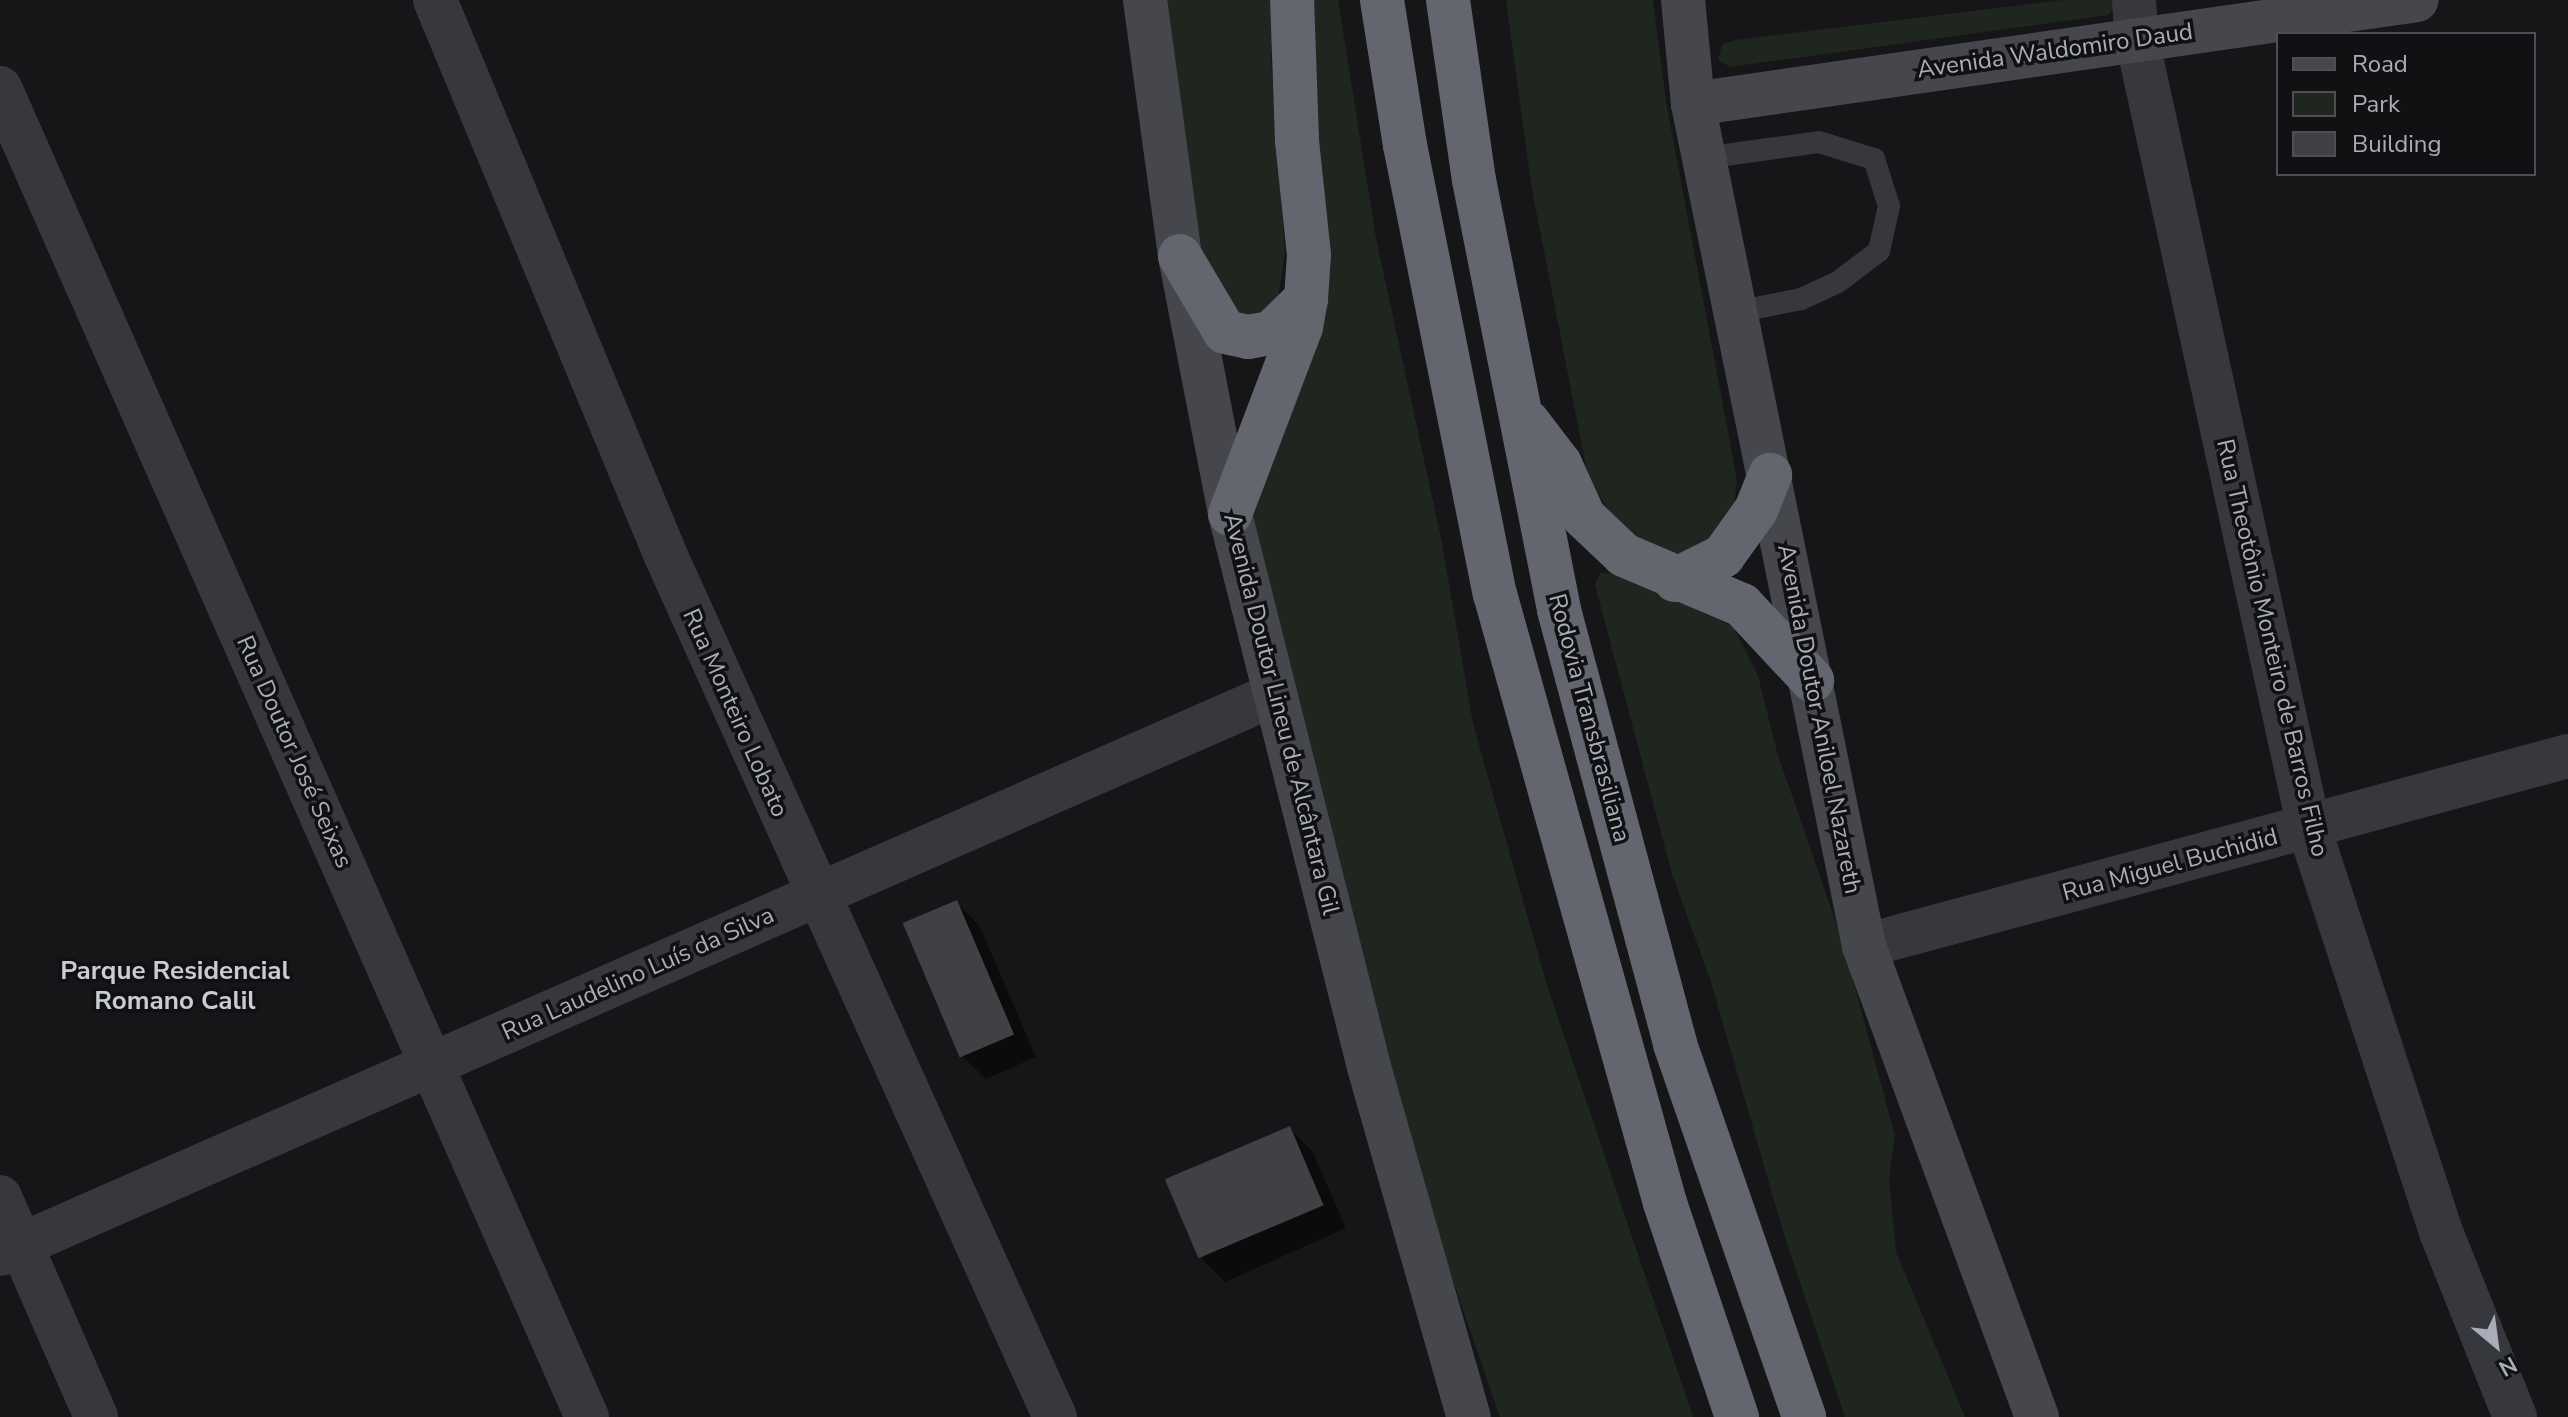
<!DOCTYPE html>
<meta charset="utf-8">
<style>
body{margin:0}
#map{position:relative;width:2568px;height:1417px;overflow:hidden;background:#161618;font-family:"Nunito Sans",sans-serif}
div>[style]{position:absolute}
.green>*{inset:0;background:#1e261f}
.shadow>*{inset:0;background:#0007}
.building>*{inset:0;background:#404145;transform-origin:0 0}
.lane>*{height:22px;margin:-11px;padding:0 11px;transform-origin:11px;border-radius:11px;background:#37383d}
.street>*{height:44px;margin:-22px;padding:0 22px;transform-origin:22px;border-radius:22px;background:#37383d}
.secondary>*{height:44px;margin:-22px;padding:0 22px;transform-origin:22px;border-radius:22px;background:#45474d}
.highway>*{height:44px;margin:-22px;padding:0 22px;transform-origin:22px;border-radius:22px;background:#63666e}
span{translate:-50% -50%;white-space:nowrap;text-align:center;line-height:1.15;-webkit-text-stroke:7px #111113;paint-order:stroke}
.street-label{font-size:24px;color:#a8adb8}
.neighbourhood-label{font-size:26px;color:#c9ccd4;font-weight:700}
.legend{position:absolute;left:2276px;top:32px;width:260px;height:144px;box-sizing:border-box;background:#111113;border:2px solid #4d4f55;margin:0;padding:10px 14px;list-style:none;font-size:24px;color:#a8adb8}
.legend li{display:flex;align-items:center;gap:16px;height:40px}
.legend b{width:40px;border:2px solid #4d4f55}
.north{position:absolute;left:2456px;top:1305px;width:80px;height:80px;-webkit-text-stroke:6px #111113;paint-order:stroke;rotate:151deg;font-size:22px;font-weight:700;line-height:32px;text-align:center;color:#a8adb8}
.north::after{content:'';display:block;margin:auto;width:28px;height:36px;background:#a8adb8;clip-path:polygon(50% 0,100% 100%,50% 72%,0 100%)}
</style>
<div id="map">
<div class="green">
<i style="clip-path:polygon(1165px 0,1274px 0,1271px 59px,1285px 252px,1278px 299px,1268px 311px,1238px 318px,1207px 285px)"></i>
<i style="clip-path:polygon(1310px 0,1338px 0,1376px 238px,1442px 543px,1473px 724px,1547px 985px,1693px 1417px,1500px 1417px,1413px 1165px,1253px 516px,1253px 496px,1282px 432px)"></i>
<i style="clip-path:polygon(1506px 0,1653px 0,1666px 101px,1737px 480px,1733px 515px,1699px 553px,1671px 553px,1638px 540px,1614px 521px,1587px 472px,1531px 184px)"></i>
<i style="clip-path:polygon(2063px 0,2114px 0,2116px 6px,2108px 15px,1730px 67px,1718px 60px,1722px 45px,1735px 40px)"></i>
<i style="clip-path:polygon(1600px 573px,1616px 574px,1733px 626px,1758px 676px,1777px 752px,1844px 946px,1895px 1136px,1889px 1179px,1896px 1252px,1965px 1417px,1845px 1417px,1783px 1231px,1710px 979px,1672px 874px,1595px 585px)"></i>
</div>
<div class="shadow">
<i style="clip-path:polygon(956px 902px,979px 925px,1036px 1057px,986px 1079px,963px 1057px)"></i>
<i style="clip-path:polygon(1290px 1129px,1312px 1151px,1346px 1228px,1225px 1282px,1202px 1259px)"></i>
</div>
<div class="building">
<i style="left:957px;top:900px;width:146px;height:59px;rotate:67deg"></i>
<i style="left:1290px;top:1126px;width:86px;height:136px;rotate:67deg"></i>
</div>
<div class="lane">
<i style="left:1704px;top:158px;width:116px;rotate:-7.9deg"></i>
<i style="left:1819px;top:142px;width:58px;rotate:17.2deg"></i>
<i style="left:1874px;top:159px;width:49px;rotate:72.3deg"></i>
<i style="left:1889px;top:206px;width:46px;rotate:102.5deg"></i>
<i style="left:1879px;top:251px;width:51px;rotate:142.9deg"></i>
<i style="left:1838px;top:282px;width:41px;rotate:155.3deg"></i>
<i style="left:1801px;top:299px;width:66px;rotate:168.7deg"></i>
</div>
<div class="street">
<i style="left:435px;top:0;width:602px;rotate:67.44deg"></i>
<i style="left:666px;top:556px;width:945px;rotate:65.69deg"></i>
<i style="left:2134px;top:0;width:39px;rotate:86deg"></i>
<i style="left:2137px;top:39px;width:808px;rotate:77.7deg"></i>
<i style="left:2309px;top:828px;width:425px;rotate:71.9deg"></i>
<i style="left:2441px;top:1232px;width:199px;rotate:68.2deg"></i>
<i style="left:0;top:88px;width:1453px;rotate:66.17deg"></i>
<i style="left:1864px;top:946px;width:729px;rotate:-15.1deg"></i>
<i style="left:0;top:1197px;width:240px;rotate:66.4deg"></i>
<i style="left:0;top:1254px;width:1393px;rotate:-23.71deg"></i>
</div>
<div class="secondary">
<i style="left:1145px;top:0;width:258px;rotate:82.2deg"></i>
<i style="left:1180px;top:256px;width:263px;rotate:79deg"></i>
<i style="left:1230px;top:514px;width:570px;rotate:75.89deg"></i>
<i style="left:1369px;top:1067px;width:364px;rotate:74.1deg"></i>
<i style="left:1683px;top:0;width:104px;rotate:84.5deg"></i>
<i style="left:1693px;top:104px;width:859px;rotate:78.52deg"></i>
<i style="left:1864px;top:946px;width:502px;rotate:69.83deg"></i>
<i style="left:1693px;top:104px;width:731px;rotate:-8.17deg"></i>
</div>
<div class="highway">
<i style="left:1382px;top:0;width:147px;rotate:81deg"></i>
<i style="left:1405px;top:145px;width:458px;rotate:78.7deg"></i>
<i style="left:1495px;top:594px;width:632px;rotate:74.4deg"></i>
<i style="left:1665px;top:1203px;width:226px;rotate:71.4deg"></i>
<i style="left:1448px;top:0;width:182px;rotate:81.8deg"></i>
<i style="left:1474px;top:180px;width:438px;rotate:78.8deg"></i>
<i style="left:1559px;top:610px;width:449px;rotate:75deg"></i>
<i style="left:1675px;top:1044px;width:395px;rotate:70.9deg"></i>
<i style="left:1180px;top:256px;width:88px;rotate:59.4deg"></i>
<i style="left:1225px;top:332px;width:24px;rotate:12deg"></i>
<i style="left:1248px;top:337px;width:23px;rotate:-10deg"></i>
<i style="left:1271px;top:333px;width:49px;rotate:-44.2deg"></i>
<i style="left:1528px;top:422px;width:53px;rotate:52.7deg"></i>
<i style="left:1560px;top:464px;width:58px;rotate:65.6deg"></i>
<i style="left:1584px;top:517px;width:55px;rotate:43.5deg"></i>
<i style="left:1624px;top:555px;width:128px;rotate:23deg"></i>
<i style="left:1742px;top:605px;width:103px;rotate:47deg"></i>
<i style="left:1230px;top:514px;width:200px;rotate:-69.2deg"></i>
<i style="left:1301px;top:327px;width:28px;rotate:-80deg"></i>
<i style="left:1306px;top:299px;width:44px;rotate:-86.1deg"></i>
<i style="left:1309px;top:255px;width:116px;rotate:-96deg"></i>
<i style="left:1297px;top:140px;width:140px;rotate:-92deg"></i>
<i style="left:1675px;top:580px;width:54px;rotate:-26.6deg"></i>
<i style="left:1723px;top:556px;width:57px;rotate:-54.3deg"></i>
<i style="left:1756px;top:510px;width:38px;rotate:-68deg"></i>
</div>
<div class="street-label">
<span style="left:2055px;top:51px;rotate:-8deg">Avenida Waldomiro Daud</span>
<span style="left:2272px;top:648px;rotate:77deg">Rua Theotônio Monteiro de Barros Filho</span>
<span style="left:735px;top:713px;rotate:66deg">Rua Monteiro Lobato</span>
<span style="left:1281px;top:714px;rotate:76deg">Avenida Doutor Lineu de Alcântara Gil</span>
<span style="left:1589px;top:718px;rotate:75deg">Rodovia Transbrasiliana</span>
<span style="left:1819px;top:719px;rotate:79deg">Avenida Doutor Aniloel Nazareth</span>
<span style="left:294px;top:752px;rotate:66deg">Rua Doutor José Seixas</span>
<span style="left:2170px;top:865px;rotate:-15deg">Rua Miguel Buchidid</span>
<span style="left:638px;top:974px;rotate:-24deg">Rua Laudelino Luís da Silva</span>
</div>
<div class="neighbourhood-label">
<span style="left:175px;top:986px">Parque Residencial<br>Romano Calil</span>
</div>
<ul class="legend">
<li><b style="height:10px;background:#45474d"></b>Road</li>
<li><b style="height:22px;background:#1e261f"></b>Park</li>
<li><b style="height:22px;background:#404145"></b>Building</li>
</ul>
<div class="north">N</div>
</div>
